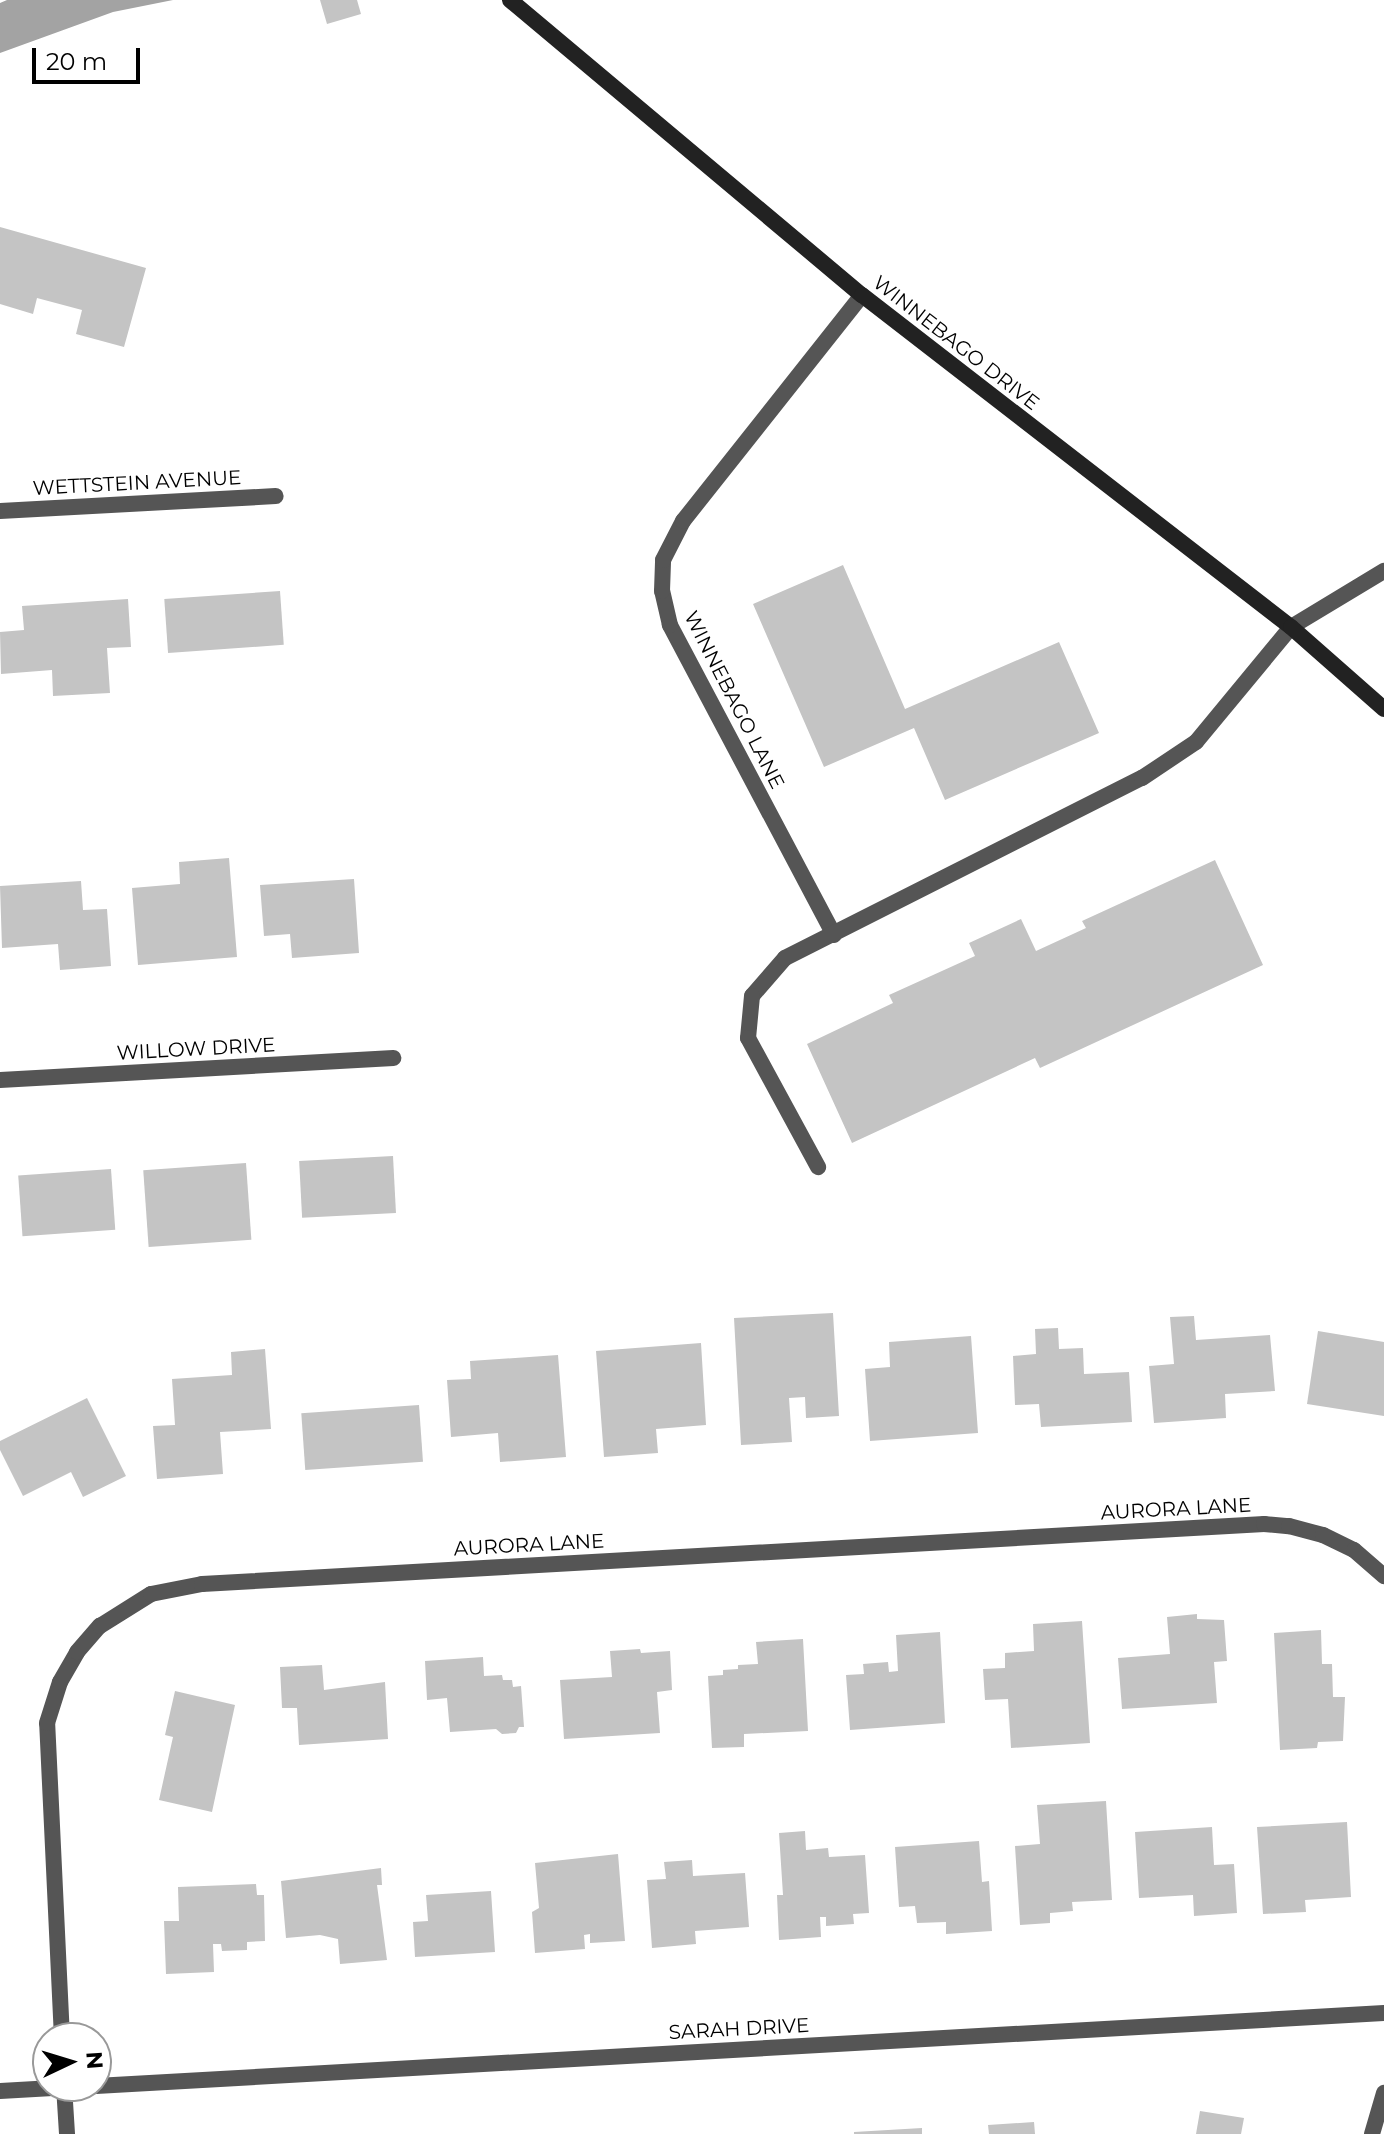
<!DOCTYPE html>
<style>
body{margin:0}
#map{position:relative;width:1384px;height:2134px;overflow:hidden;background:#fff;font-family:Montserrat,sans-serif}
div>[style]{position:absolute}
.water>*{inset:0;background:#a3a3a3}
.building>*{inset:0;background:#c4c4c4;transform-origin:0 0}
.lane>*{height:16px;margin:-8px;padding:0 8px;transform-origin:8px;border-radius:8px;background:#555}
.street>*{height:16px;margin:-8px;padding:0 8px;transform-origin:8px;border-radius:8px;background:#555}
.secondary>*{height:16px;margin:-8px;padding:0 8px;transform-origin:8px;border-radius:8px;background:#222}
span{translate:-50% -50%;white-space:nowrap;text-align:center;line-height:1.15;-webkit-text-stroke:7px #fff;paint-order:stroke}
.street-label{font-size:20px;color:#000}
.north{position:absolute;left:32px;top:2022px;width:80px;height:80px;box-sizing:border-box;background:#fff;border:2px solid #999;border-radius:50%;rotate:86deg;font-size:22px;font-weight:700;line-height:32px;text-align:center;color:#000}
.north::after{content:'';display:block;margin:auto;width:28px;height:36px;background:#000;clip-path:polygon(50% 0,100% 100%,50% 72%,0 100%)}
.scale{position:absolute;left:32px;top:48px;width:108px;height:36px;box-sizing:border-box;border:4px solid #000;border-top:0;padding-left:10px;font-size:24px;line-height:28px;white-space:nowrap;color:#000;-webkit-text-stroke:6px #fff;paint-order:stroke}
</style>
<div id="map">
<div class="water">
<i style="clip-path:polygon(7px 0,173px 0,113px 12px,0 53px,0 3px)"></i>
</div>
<div class="building">
<i style="clip-path:polygon(320px 0,357px 0,361px 14px,327px 24px)"></i>
<i style="clip-path:polygon(0 227px,146px 268px,124px 347px,76px 334px,82px 310px,37px 298px,33px 314px,0 304px)"></i>
<i style="clip-path:polygon(843px 565px,905px 709px,1059px 642px,1099px 733px,945px 800px,914px 728px,824px 767px,753px 604px)"></i>
<i style="left:280px;top:591px;width:54px;height:116px;rotate:86deg"></i>
<i style="clip-path:polygon(128px 599px,131px 647px,107px 648px,110px 693px,53px 696px,52px 670px,1px 674px,0 632px,24px 630px,22px 606px)"></i>
<i style="clip-path:polygon(229px 858px,237px 957px,138px 965px,132px 888px,180px 884px,179px 862px)"></i>
<i style="clip-path:polygon(1215px 860px,1263px 965px,1040px 1068px,1035px 1058px,852px 1143px,807px 1044px,893px 1003px,889px 995px,975px 956px,969px 943px,1021px 919px,1036px 951px,1086px 928px,1082px 921px)"></i>
<i style="clip-path:polygon(354px 879px,359px 953px,292px 958px,290px 934px,264px 936px,260px 885px)"></i>
<i style="clip-path:polygon(81px 881px,83px 910px,107px 909px,111px 966px,60px 970px,58px 944px,2px 948px,0 886px)"></i>
<i style="left:393px;top:1156px;width:57px;height:94px;rotate:87deg"></i>
<i style="left:246px;top:1163px;width:77px;height:103px;rotate:86deg"></i>
<i style="left:111px;top:1169px;width:61px;height:93px;rotate:86deg"></i>
<i style="clip-path:polygon(833px 1313px,839px 1416px,806px 1418px,805px 1397px,789px 1398px,792px 1442px,741px 1445px,734px 1318px)"></i>
<i style="clip-path:polygon(1194px 1316px,1196px 1340px,1270px 1335px,1275px 1391px,1225px 1394px,1226px 1418px,1154px 1423px,1149px 1366px,1174px 1364px,1170px 1317px)"></i>
<i style="clip-path:polygon(1058px 1328px,1059px 1349px,1083px 1348px,1084px 1374px,1129px 1372px,1132px 1422px,1041px 1427px,1039px 1404px,1015px 1405px,1013px 1356px,1036px 1354px,1035px 1329px)"></i>
<i style="clip-path:polygon(1318px 1331px,1384px 1342px,1384px 1416px,1307px 1404px)"></i>
<i style="clip-path:polygon(971px 1336px,978px 1433px,870px 1441px,865px 1369px,890px 1367px,889px 1342px)"></i>
<i style="clip-path:polygon(701px 1343px,706px 1425px,656px 1429px,658px 1453px,604px 1457px,596px 1351px)"></i>
<i style="clip-path:polygon(265px 1349px,271px 1429px,220px 1432px,223px 1474px,157px 1479px,153px 1426px,175px 1425px,172px 1379px,232px 1375px,231px 1352px)"></i>
<i style="clip-path:polygon(558px 1355px,566px 1457px,500px 1462px,498px 1433px,451px 1437px,447px 1380px,471px 1379px,470px 1361px)"></i>
<i style="clip-path:polygon(87px 1398px,126px 1476px,83px 1497px,71px 1472px,23px 1496px,0 1450px,0 1441px)"></i>
<i style="left:419px;top:1405px;width:57px;height:118px;rotate:86deg"></i>
<i style="clip-path:polygon(1197px 1614px,1197px 1619px,1224px 1620px,1227px 1661px,1214px 1662px,1217px 1703px,1122px 1709px,1118px 1658px,1170px 1654px,1167px 1617px)"></i>
<i style="clip-path:polygon(1082px 1621px,1090px 1743px,1011px 1748px,1008px 1699px,985px 1700px,983px 1669px,1005px 1668px,1005px 1653px,1034px 1651px,1033px 1624px)"></i>
<i style="clip-path:polygon(1321px 1630px,1322px 1664px,1332px 1664px,1333px 1697px,1345px 1697px,1343px 1741px,1318px 1742px,1317px 1748px,1280px 1750px,1274px 1633px)"></i>
<i style="clip-path:polygon(940px 1632px,945px 1723px,850px 1730px,846px 1675px,864px 1674px,863px 1664px,888px 1662px,889px 1672px,898px 1671px,896px 1635px)"></i>
<i style="clip-path:polygon(803px 1639px,808px 1731px,744px 1734px,744px 1747px,712px 1748px,708px 1676px,723px 1675px,723px 1670px,738px 1669px,738px 1665px,758px 1664px,756px 1642px)"></i>
<i style="clip-path:polygon(640px 1649px,641px 1653px,670px 1651px,672px 1690px,657px 1692px,660px 1733px,564px 1739px,560px 1680px,612px 1677px,610px 1651px)"></i>
<i style="clip-path:polygon(483px 1657px,484px 1676px,502px 1675px,503px 1680px,512px 1680px,513px 1687px,521px 1686px,524px 1727px,519px 1727px,516px 1733px,502px 1734px,496px 1729px,450px 1732px,447px 1698px,427px 1700px,425px 1661px)"></i>
<i style="clip-path:polygon(322px 1665px,324px 1690px,385px 1682px,388px 1739px,299px 1745px,297px 1708px,282px 1708px,280px 1667px)"></i>
<i style="clip-path:polygon(175px 1691px,235px 1705px,212px 1812px,159px 1800px,173px 1737px,165px 1735px)"></i>
<i style="clip-path:polygon(1106px 1801px,1112px 1900px,1072px 1902px,1073px 1911px,1050px 1913px,1050px 1923px,1020px 1925px,1015px 1846px,1040px 1844px,1037px 1805px)"></i>
<i style="clip-path:polygon(1347px 1822px,1351px 1897px,1305px 1900px,1306px 1912px,1263px 1914px,1257px 1827px)"></i>
<i style="clip-path:polygon(1212px 1827px,1214px 1865px,1234px 1864px,1237px 1913px,1194px 1916px,1193px 1895px,1139px 1898px,1135px 1832px)"></i>
<i style="clip-path:polygon(805px 1831px,806px 1850px,828px 1848px,829px 1857px,865px 1855px,869px 1913px,853px 1914px,854px 1924px,826px 1926px,826px 1917px,820px 1917px,821px 1937px,779px 1940px,777px 1895px,783px 1895px,779px 1833px)"></i>
<i style="clip-path:polygon(979px 1841px,982px 1882px,989px 1881px,992px 1931px,946px 1934px,946px 1922px,917px 1923px,915px 1906px,899px 1907px,895px 1847px)"></i>
<i style="clip-path:polygon(618px 1854px,625px 1941px,590px 1943px,590px 1934px,584px 1935px,585px 1949px,535px 1953px,532px 1912px,539px 1908px,535px 1863px)"></i>
<i style="clip-path:polygon(692px 1860px,693px 1876px,745px 1873px,749px 1927px,695px 1931px,696px 1944px,652px 1948px,647px 1880px,666px 1879px,664px 1862px)"></i>
<i style="clip-path:polygon(381px 1868px,382px 1885px,377px 1885px,387px 1960px,340px 1964px,338px 1939px,320px 1935px,286px 1938px,281px 1881px)"></i>
<i style="clip-path:polygon(256px 1884px,257px 1895px,264px 1895px,265px 1941px,247px 1942px,247px 1950px,222px 1951px,221px 1944px,213px 1944px,214px 1972px,166px 1974px,164px 1921px,179px 1921px,178px 1887px)"></i>
<i style="clip-path:polygon(491px 1891px,495px 1952px,415px 1957px,413px 1922px,428px 1921px,426px 1895px)"></i>
<i style="clip-path:polygon(1200px 2111px,1244px 2118px,1241px 2134px,1196px 2134px)"></i>
<i style="clip-path:polygon(1034px 2122px,1035px 2134px,989px 2134px,988px 2125px)"></i>
<i style="clip-path:polygon(922px 2128px,922px 2134px,854px 2134px,854px 2132px)"></i>
</div>
<div class="lane">
<i style="left:785px;top:958px;width:50px;rotate:131deg"></i>
<i style="left:752px;top:996px;width:42px;rotate:95.4deg"></i>
<i style="left:748px;top:1038px;width:147px;rotate:61.5deg"></i>
</div>
<div class="street">
<i style="left:0;top:511px;width:276px;rotate:-3.1deg"></i>
<i style="left:834px;top:935px;width:351px;rotate:-117.9deg"></i>
<i style="left:670px;top:625px;width:35px;rotate:-103deg"></i>
<i style="left:662px;top:591px;width:31px;rotate:-88deg"></i>
<i style="left:663px;top:560px;width:44px;rotate:-62.9deg"></i>
<i style="left:683px;top:521px;width:288px;rotate:-51.6deg"></i>
<i style="left:785px;top:958px;width:400px;rotate:-26.8deg"></i>
<i style="left:1142px;top:778px;width:65px;rotate:-33.7deg"></i>
<i style="left:1196px;top:742px;width:149px;rotate:-50.4deg"></i>
<i style="left:1291px;top:627px;width:109px;rotate:-31.1deg"></i>
<i style="left:0;top:1080px;width:394px;rotate:-3.2deg"></i>
<i style="left:62px;top:2038px;width:315px;rotate:-92.7deg"></i>
<i style="left:47px;top:1723px;width:43px;rotate:-72.4deg"></i>
<i style="left:60px;top:1682px;width:34px;rotate:-60deg"></i>
<i style="left:77px;top:1652px;width:35px;rotate:-49deg"></i>
<i style="left:100px;top:1626px;width:60px;rotate:-32.1deg"></i>
<i style="left:151px;top:1594px;width:52px;rotate:-11.1deg"></i>
<i style="left:202px;top:1584px;width:1064px;rotate:-3.23deg"></i>
<i style="left:1264px;top:1524px;width:25px;rotate:5deg"></i>
<i style="left:1289px;top:1526px;width:35px;rotate:15deg"></i>
<i style="left:1323px;top:1535px;width:34px;rotate:26deg"></i>
<i style="left:1354px;top:1550px;width:40px;rotate:41deg"></i>
<i style="left:64px;top:2086px;width:48px;rotate:86.4deg"></i>
<i style="left:96px;top:2086px;width:1290px;rotate:-3.24deg"></i>
<i style="left:0;top:2091px;width:88px;rotate:-3.3deg"></i>
<i style="left:1372px;top:2134px;width:43px;rotate:-73.7deg"></i>
</div>
<div class="secondary">
<i style="left:510px;top:0;width:459px;rotate:40deg"></i>
<i style="left:862px;top:295px;width:542px;rotate:37.74deg"></i>
<i style="left:1291px;top:627px;width:124px;rotate:41.4deg"></i>
</div>
<div class="street-label">
<span style="left:956px;top:343px;rotate:38deg">WINNEBAGO DRIVE</span>
<span style="left:137px;top:483px;rotate:-3deg">WETTSTEIN AVENUE</span>
<span style="left:734px;top:700px;rotate:63deg">WINNEBAGO LANE</span>
<span style="left:196px;top:1049px;rotate:-3deg">WILLOW DRIVE</span>
<span style="left:1176px;top:1509px;rotate:-3deg">AURORA LANE</span>
<span style="left:529px;top:1545px;rotate:-3deg">AURORA LANE</span>
<span style="left:739px;top:2029px;rotate:-3deg">SARAH DRIVE</span>
</div>
<div class="north">N</div>
<div class="scale">20 m</div>
</div>
